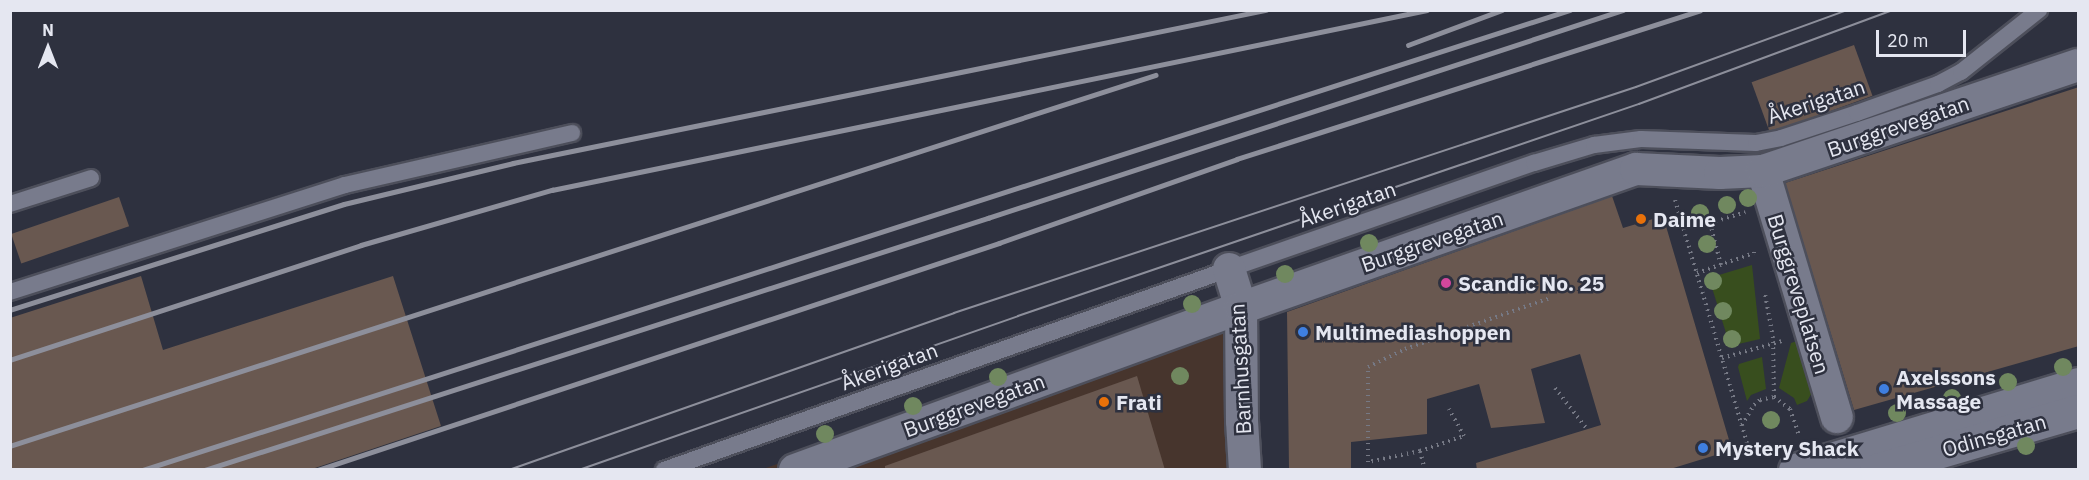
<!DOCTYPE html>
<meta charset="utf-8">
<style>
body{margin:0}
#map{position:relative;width:2089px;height:480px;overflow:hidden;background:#2e313f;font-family:"IBM Plex Sans",sans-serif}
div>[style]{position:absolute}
.commercial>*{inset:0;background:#47352d}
.green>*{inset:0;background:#384e1e}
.building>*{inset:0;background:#695850;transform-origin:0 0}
.path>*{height:4px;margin-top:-2px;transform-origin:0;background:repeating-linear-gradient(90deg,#767985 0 1.5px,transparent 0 6px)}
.roads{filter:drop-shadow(2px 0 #4d4f5b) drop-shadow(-2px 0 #4d4f5b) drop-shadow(0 2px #4d4f5b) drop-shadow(0 -2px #4d4f5b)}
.service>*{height:16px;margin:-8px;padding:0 8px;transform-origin:8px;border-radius:8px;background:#787b8c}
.minor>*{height:32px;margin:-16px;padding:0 16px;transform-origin:16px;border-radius:16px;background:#787b8c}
.secondary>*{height:33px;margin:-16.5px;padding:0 16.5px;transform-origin:16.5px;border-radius:16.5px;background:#787b8c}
.tram>*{height:1.5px;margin:-0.75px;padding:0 0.75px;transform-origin:0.75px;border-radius:0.75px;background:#8d8f9b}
.rail>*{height:4.5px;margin:-2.25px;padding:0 2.25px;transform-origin:2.25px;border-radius:2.25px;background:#8d8f9b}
.trees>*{width:18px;height:18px;margin:-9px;border-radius:50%;background:#70885f}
.dots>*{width:16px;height:16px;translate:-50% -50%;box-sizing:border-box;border:3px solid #2e313f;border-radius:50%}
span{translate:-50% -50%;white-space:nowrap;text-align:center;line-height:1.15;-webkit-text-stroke:5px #2e313f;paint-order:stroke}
.street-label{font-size:21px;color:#e5e7f1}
.poi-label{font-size:21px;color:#e5e7f1;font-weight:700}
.left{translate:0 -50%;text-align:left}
.frame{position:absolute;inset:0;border:12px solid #e5e7f1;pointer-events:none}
.north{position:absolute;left:18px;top:18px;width:60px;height:60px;-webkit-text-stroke:4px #2e313f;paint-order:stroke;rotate:0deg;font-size:16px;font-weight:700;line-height:24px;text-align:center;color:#e5e7f1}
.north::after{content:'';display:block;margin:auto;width:21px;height:27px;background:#e5e7f1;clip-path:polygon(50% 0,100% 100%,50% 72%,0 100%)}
.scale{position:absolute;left:1876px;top:30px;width:90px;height:27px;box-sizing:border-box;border:3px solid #e5e7f1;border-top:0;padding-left:8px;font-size:18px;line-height:21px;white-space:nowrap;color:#e5e7f1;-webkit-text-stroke:4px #2e313f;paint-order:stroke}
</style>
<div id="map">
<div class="commercial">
<i style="clip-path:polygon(1225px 306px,1229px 469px,763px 469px)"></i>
</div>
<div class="green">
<i style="clip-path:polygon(1752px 265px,1760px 339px,1730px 346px,1709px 278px)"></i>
<i style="clip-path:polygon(1797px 341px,1800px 343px,1813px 391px,1807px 401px,1797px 405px,1794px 398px,1779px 388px,1791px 343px)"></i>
<i style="clip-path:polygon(1762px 357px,1766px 389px,1751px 395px,1747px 401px,1738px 367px,1739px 364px)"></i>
</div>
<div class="building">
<i style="left:1854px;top:45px;width:54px;height:109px;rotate:70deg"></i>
<i style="clip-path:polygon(2079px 87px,2079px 346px,1854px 410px,1785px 183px)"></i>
<i style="clip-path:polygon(1612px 196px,1623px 228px,1663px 216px,1732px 450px,1667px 470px,1477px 470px,1476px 463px,1601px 425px,1580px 354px,1531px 369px,1545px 423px,1491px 428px,1479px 384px,1427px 399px,1427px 434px,1351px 442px,1351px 470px,1289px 470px,1287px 312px)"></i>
<i style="left:119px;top:197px;width:31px;height:114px;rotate:71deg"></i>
<i style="clip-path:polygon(141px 276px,163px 350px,393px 276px,441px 426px,309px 470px,10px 470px,10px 318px)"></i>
<i style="clip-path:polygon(1137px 376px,1165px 470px,885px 470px,885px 466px)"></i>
</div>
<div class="path">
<i style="left:1675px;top:200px;width:261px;rotate:73.5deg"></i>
<i style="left:1721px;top:265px;width:43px;rotate:-104.7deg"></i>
<i style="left:1710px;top:223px;width:37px;rotate:-17deg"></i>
<i style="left:1697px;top:273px;width:60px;rotate:-19.3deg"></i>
<i style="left:1754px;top:253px;width:2px;rotate:-90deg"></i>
<i style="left:1722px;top:358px;width:62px;rotate:-15.8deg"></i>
<i style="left:1555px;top:388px;width:52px;rotate:52deg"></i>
<i style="left:1774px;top:397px;width:20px;rotate:37deg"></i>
<i style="left:1790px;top:409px;width:28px;rotate:71deg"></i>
<i style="left:1742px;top:425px;width:23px;rotate:-59deg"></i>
<i style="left:1754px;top:405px;width:8px;rotate:-40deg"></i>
<i style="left:1760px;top:400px;width:14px;rotate:-12deg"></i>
<i style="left:1774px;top:397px;width:59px;rotate:-91deg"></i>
<i style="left:1773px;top:338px;width:45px;rotate:-100.3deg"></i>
<i style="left:1420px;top:451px;width:53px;rotate:168.1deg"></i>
<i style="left:1368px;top:462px;width:95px;rotate:-90deg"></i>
<i style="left:1368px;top:367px;width:41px;rotate:-25.9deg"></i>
<i style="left:1405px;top:349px;width:154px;rotate:-19.4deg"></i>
<i style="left:1425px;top:470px;width:20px;rotate:-105deg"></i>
<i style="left:1420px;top:451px;width:46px;rotate:-18.8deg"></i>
<i style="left:1464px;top:436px;width:31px;rotate:-119deg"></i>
</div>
<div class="roads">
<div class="service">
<i style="left:10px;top:204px;width:85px;rotate:-17.8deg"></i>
<i style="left:10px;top:292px;width:352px;rotate:-17.7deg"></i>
<i style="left:345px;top:185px;width:233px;rotate:-12.9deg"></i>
<i style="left:664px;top:470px;width:600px;rotate:-19.58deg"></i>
<i style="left:1229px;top:269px;width:323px;rotate:-19.2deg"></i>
<i style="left:1534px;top:163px;width:63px;rotate:-16.7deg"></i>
<i style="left:1594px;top:145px;width:47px;rotate:-7.3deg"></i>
<i style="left:1641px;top:139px;width:115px;rotate:2deg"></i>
<i style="left:1756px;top:143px;width:25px;rotate:-11deg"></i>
<i style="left:1781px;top:138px;width:80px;rotate:-18.2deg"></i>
<i style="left:1857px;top:113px;width:86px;rotate:-19.7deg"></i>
<i style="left:1938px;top:84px;width:26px;rotate:-28deg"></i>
<i style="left:1961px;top:72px;width:100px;rotate:-38.5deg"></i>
</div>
<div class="minor">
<i style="left:1763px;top:171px;width:257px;rotate:73.3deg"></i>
<i style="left:1229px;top:269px;width:41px;rotate:72.9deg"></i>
<i style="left:1241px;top:308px;width:113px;rotate:89.5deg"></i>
<i style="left:1242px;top:421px;width:49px;rotate:86.5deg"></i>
<i style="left:795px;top:470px;width:475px;rotate:-20deg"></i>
<i style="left:1241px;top:308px;width:419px;rotate:-19.4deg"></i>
<i style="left:1636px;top:169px;width:84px;rotate:2.7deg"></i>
<i style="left:1720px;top:173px;width:43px;rotate:-2.7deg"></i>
<i style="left:1763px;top:171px;width:332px;rotate:-18.6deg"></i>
</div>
<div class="secondary">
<i style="left:1795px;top:470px;width:296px;rotate:-16.9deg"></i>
<i style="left:1876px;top:470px;width:210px;rotate:-16.3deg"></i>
</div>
</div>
<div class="tram">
<i style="left:509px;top:470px;width:472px;rotate:-19.4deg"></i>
<i style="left:954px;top:313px;width:718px;rotate:-18.33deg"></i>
<i style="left:1636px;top:87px;width:225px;rotate:-20deg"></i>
<i style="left:579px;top:470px;width:465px;rotate:-19.3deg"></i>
<i style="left:1018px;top:316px;width:656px;rotate:-18.85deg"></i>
<i style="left:1639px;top:104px;width:271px;rotate:-20.3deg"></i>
</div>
<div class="rail">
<i style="left:1408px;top:45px;width:100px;rotate:-20.4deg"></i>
<i style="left:10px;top:310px;width:350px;rotate:-17.6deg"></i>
<i style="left:344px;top:204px;width:174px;rotate:-13.6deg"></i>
<i style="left:513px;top:163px;width:768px;rotate:-11.49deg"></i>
<i style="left:10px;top:360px;width:369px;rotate:-18.1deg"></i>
<i style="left:361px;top:245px;width:199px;rotate:-16.1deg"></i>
<i style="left:552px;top:190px;width:893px;rotate:-11.62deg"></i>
<i style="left:10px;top:446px;width:1204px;rotate:-17.95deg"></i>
<i style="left:143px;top:470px;width:1499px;rotate:-17.87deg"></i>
<i style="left:205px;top:470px;width:823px;rotate:-17.84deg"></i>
<i style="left:988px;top:218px;width:668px;rotate:-18.14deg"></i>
<i style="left:318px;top:470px;width:718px;rotate:-18.43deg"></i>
<i style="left:999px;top:243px;width:252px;rotate:-19.4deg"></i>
<i style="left:1237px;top:159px;width:486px;rotate:-17.8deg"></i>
</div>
<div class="trees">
<i style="left:1748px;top:198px"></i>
<i style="left:1727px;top:205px"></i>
<i style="left:1700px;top:213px"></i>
<i style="left:1369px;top:243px"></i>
<i style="left:1707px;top:244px"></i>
<i style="left:1285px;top:274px"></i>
<i style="left:1713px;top:281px"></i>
<i style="left:1192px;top:304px"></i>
<i style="left:1723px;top:311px"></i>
<i style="left:1732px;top:339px"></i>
<i style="left:2063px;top:367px"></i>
<i style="left:1180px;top:376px"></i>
<i style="left:998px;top:377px"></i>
<i style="left:2008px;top:382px"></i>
<i style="left:1952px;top:398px"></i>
<i style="left:913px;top:406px"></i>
<i style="left:1897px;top:413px"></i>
<i style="left:1771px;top:420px"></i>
<i style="left:825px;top:434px"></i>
<i style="left:2026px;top:446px"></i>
</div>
<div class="dots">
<i style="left:1641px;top:219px;background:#e8710a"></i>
<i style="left:1446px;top:283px;background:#d1479c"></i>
<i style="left:1303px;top:332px;background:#3f7fe0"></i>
<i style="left:1884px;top:389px;background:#3f7fe0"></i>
<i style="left:1104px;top:402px;background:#e8710a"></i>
<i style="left:1703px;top:448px;background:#3f7fe0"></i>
</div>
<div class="street-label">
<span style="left:1816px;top:101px;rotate:-18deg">Åkerigatan</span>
<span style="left:1898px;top:126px;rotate:-19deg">Burggrevegatan</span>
<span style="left:1347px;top:204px;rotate:-19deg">Åkerigatan</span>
<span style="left:1432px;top:241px;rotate:-19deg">Burggrevegatan</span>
<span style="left:1799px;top:294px;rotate:73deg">Burggreveplatsen</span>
<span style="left:889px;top:366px;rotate:-20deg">Åkerigatan</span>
<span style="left:1240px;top:369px;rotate:-93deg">Barnhusgatan</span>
<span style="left:974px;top:405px;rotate:-20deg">Burggrevegatan</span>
<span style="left:1994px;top:435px;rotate:-16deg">Odinsgatan</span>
</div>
<div class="poi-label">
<span class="left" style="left:1653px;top:219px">Daime</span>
<span class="left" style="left:1458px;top:283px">Scandic No. 25</span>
<span class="left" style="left:1315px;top:332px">Multimediashoppen</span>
<span class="left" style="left:1896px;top:389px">Axelssons<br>Massage</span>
<span class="left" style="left:1116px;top:402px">Frati</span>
<span class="left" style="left:1715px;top:448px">Mystery Shack</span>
</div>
<div class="frame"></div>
<div class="north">N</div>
<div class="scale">20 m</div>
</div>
